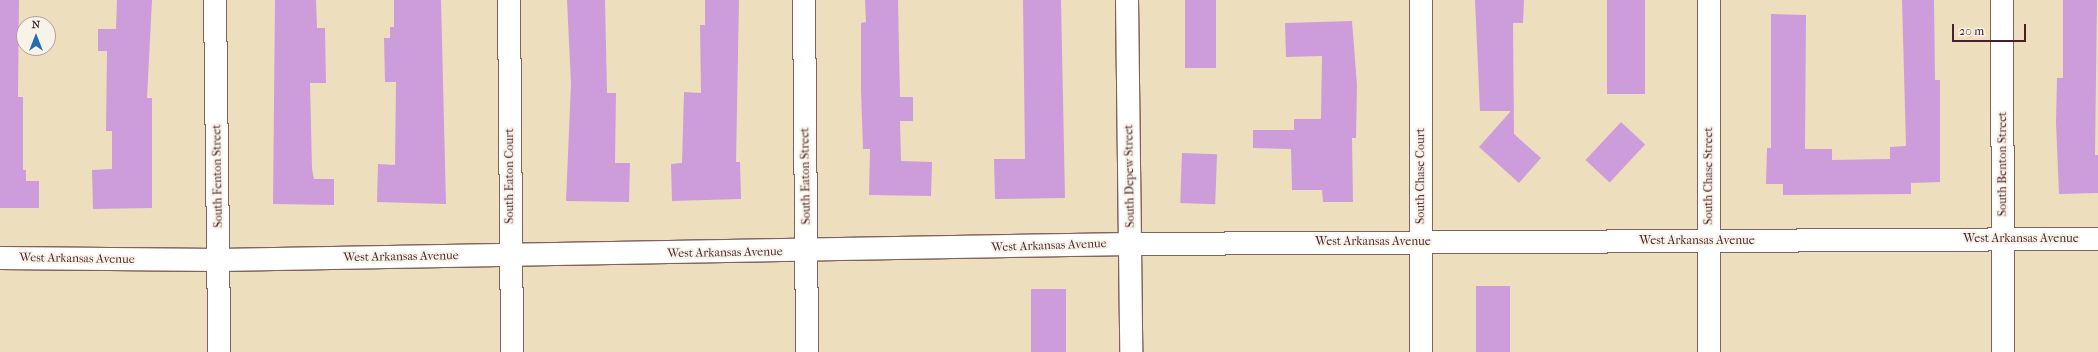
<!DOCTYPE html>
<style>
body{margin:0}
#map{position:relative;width:2098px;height:352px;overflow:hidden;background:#eddfbd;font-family:"IM FELL French Canon",serif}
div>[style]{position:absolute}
.building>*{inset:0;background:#cc9cdb;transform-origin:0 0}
.roads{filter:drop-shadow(1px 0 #83625e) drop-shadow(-1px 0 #83625e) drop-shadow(0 1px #83625e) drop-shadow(0 -1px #83625e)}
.minor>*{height:22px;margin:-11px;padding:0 11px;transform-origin:11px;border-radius:11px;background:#fff}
span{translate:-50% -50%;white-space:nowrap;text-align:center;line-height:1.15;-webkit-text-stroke:4px #f7f3e8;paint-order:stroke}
.street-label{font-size:12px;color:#4a1f2b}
.north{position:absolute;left:16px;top:16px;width:40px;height:40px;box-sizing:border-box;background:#f7f3e8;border:1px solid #b29e9c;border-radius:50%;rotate:0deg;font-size:11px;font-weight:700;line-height:16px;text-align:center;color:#4a1f2b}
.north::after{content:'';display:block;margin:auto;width:14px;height:18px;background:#1f6fb2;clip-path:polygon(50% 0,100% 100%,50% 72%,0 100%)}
.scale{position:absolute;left:1952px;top:24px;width:74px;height:18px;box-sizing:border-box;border:2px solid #4a1f2b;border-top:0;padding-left:5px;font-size:12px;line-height:14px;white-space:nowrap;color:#4a1f2b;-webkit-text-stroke:3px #f7f3e8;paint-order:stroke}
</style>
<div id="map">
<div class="building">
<i style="clip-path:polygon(0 0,19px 0,18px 97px,23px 97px,23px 170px,26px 170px,26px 181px,39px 181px,39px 208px,0 208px)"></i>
<i style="clip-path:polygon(117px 0,152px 0,147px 98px,152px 98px,152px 208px,93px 209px,92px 170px,112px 169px,112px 131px,106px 131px,107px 51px,98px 51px,98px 29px,116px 29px)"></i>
<i style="clip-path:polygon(275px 0,316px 0,317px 28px,325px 28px,326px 83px,310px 83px,312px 169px,314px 179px,334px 179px,334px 205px,273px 204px)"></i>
<i style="clip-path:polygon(394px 0,441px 0,446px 204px,377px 202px,378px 164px,395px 165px,396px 82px,385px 82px,384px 38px,390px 38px,390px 27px,394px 27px)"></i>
<i style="clip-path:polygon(567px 0,605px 0,607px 93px,616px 93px,615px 163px,630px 163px,629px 202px,566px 201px,571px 84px)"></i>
<i style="clip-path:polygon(705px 0,739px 0,736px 162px,740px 162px,741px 199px,672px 201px,671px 164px,682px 163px,684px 92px,701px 93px,700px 25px,705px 25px)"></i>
<i style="clip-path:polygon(865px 0,898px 0,900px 97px,913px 97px,913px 121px,900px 121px,901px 161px,932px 162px,931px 196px,869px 195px,870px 149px,863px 149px,861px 90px,861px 23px,866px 22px)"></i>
<i style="clip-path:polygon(1023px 0,1061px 0,1065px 198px,995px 199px,994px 159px,1025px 159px)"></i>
<i style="left:1185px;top:0;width:31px;height:68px"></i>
<i style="clip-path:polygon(1475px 0,1524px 0,1523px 23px,1513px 23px,1514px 134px,1541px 158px,1519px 183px,1479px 147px,1511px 111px,1480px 111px)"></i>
<i style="left:1607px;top:0;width:38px;height:94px"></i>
<i style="clip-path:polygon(1902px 0,1934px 0,1935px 80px,1940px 80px,1940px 182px,1911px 183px,1911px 194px,1783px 195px,1783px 184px,1766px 184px,1767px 148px,1771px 148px,1771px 14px,1806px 15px,1805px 149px,1832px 149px,1832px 160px,1890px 159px,1890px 147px,1906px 146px)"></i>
<i style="clip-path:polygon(2063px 0,2097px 0,2095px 155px,2098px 155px,2098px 193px,2059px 194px,2056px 123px,2057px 78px,2063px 78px)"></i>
<i style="clip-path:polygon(1352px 21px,1357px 85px,1356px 138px,1352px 138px,1353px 202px,1323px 202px,1322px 190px,1292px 190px,1291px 149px,1253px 148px,1253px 130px,1294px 130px,1294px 119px,1321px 119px,1322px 56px,1286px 57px,1285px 23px)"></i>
<i style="left:1621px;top:122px;width:33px;height:52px;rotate:43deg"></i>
<i style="left:1182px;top:153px;width:35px;height:50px;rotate:2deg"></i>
<i style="left:1476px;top:286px;width:34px;height:66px"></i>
<i style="left:1031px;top:289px;width:35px;height:63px"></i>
</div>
<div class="roads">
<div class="minor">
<i style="left:215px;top:0;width:352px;rotate:89.3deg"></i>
<i style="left:509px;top:0;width:352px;rotate:89.5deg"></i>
<i style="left:804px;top:0;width:352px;rotate:89.5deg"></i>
<i style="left:1127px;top:0;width:352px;rotate:89.3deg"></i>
<i style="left:1709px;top:0;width:352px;rotate:90deg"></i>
<i style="left:2002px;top:0;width:352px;rotate:89.8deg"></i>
<i style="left:0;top:258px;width:219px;rotate:0.5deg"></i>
<i style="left:219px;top:260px;width:912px;rotate:-1.01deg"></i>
<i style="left:1131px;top:244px;width:967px;rotate:-0.3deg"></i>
<i style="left:1421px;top:352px;width:352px;rotate:-90deg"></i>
</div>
</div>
<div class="street-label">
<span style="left:2003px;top:164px;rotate:-90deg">South Benton Street</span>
<span style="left:218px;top:176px;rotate:-91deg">South Fenton Street</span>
<span style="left:510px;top:176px;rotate:-90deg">South Eaton Court</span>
<span style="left:806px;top:176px;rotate:-91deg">South Eaton Street</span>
<span style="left:1130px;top:176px;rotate:-91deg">South Depew Street</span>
<span style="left:1421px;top:176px;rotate:-90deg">South Chase Court</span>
<span style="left:1709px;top:176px;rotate:-90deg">South Chase Street</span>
<span style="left:2021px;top:239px">West Arkansas Avenue</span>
<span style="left:1697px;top:241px">West Arkansas Avenue</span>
<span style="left:1373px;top:242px">West Arkansas Avenue</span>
<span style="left:1049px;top:246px;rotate:-2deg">West Arkansas Avenue</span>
<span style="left:725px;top:253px;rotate:-1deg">West Arkansas Avenue</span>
<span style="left:401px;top:257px;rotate:-1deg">West Arkansas Avenue</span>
<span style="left:77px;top:259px;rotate:1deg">West Arkansas Avenue</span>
</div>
<div class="north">N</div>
<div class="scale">20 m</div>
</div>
